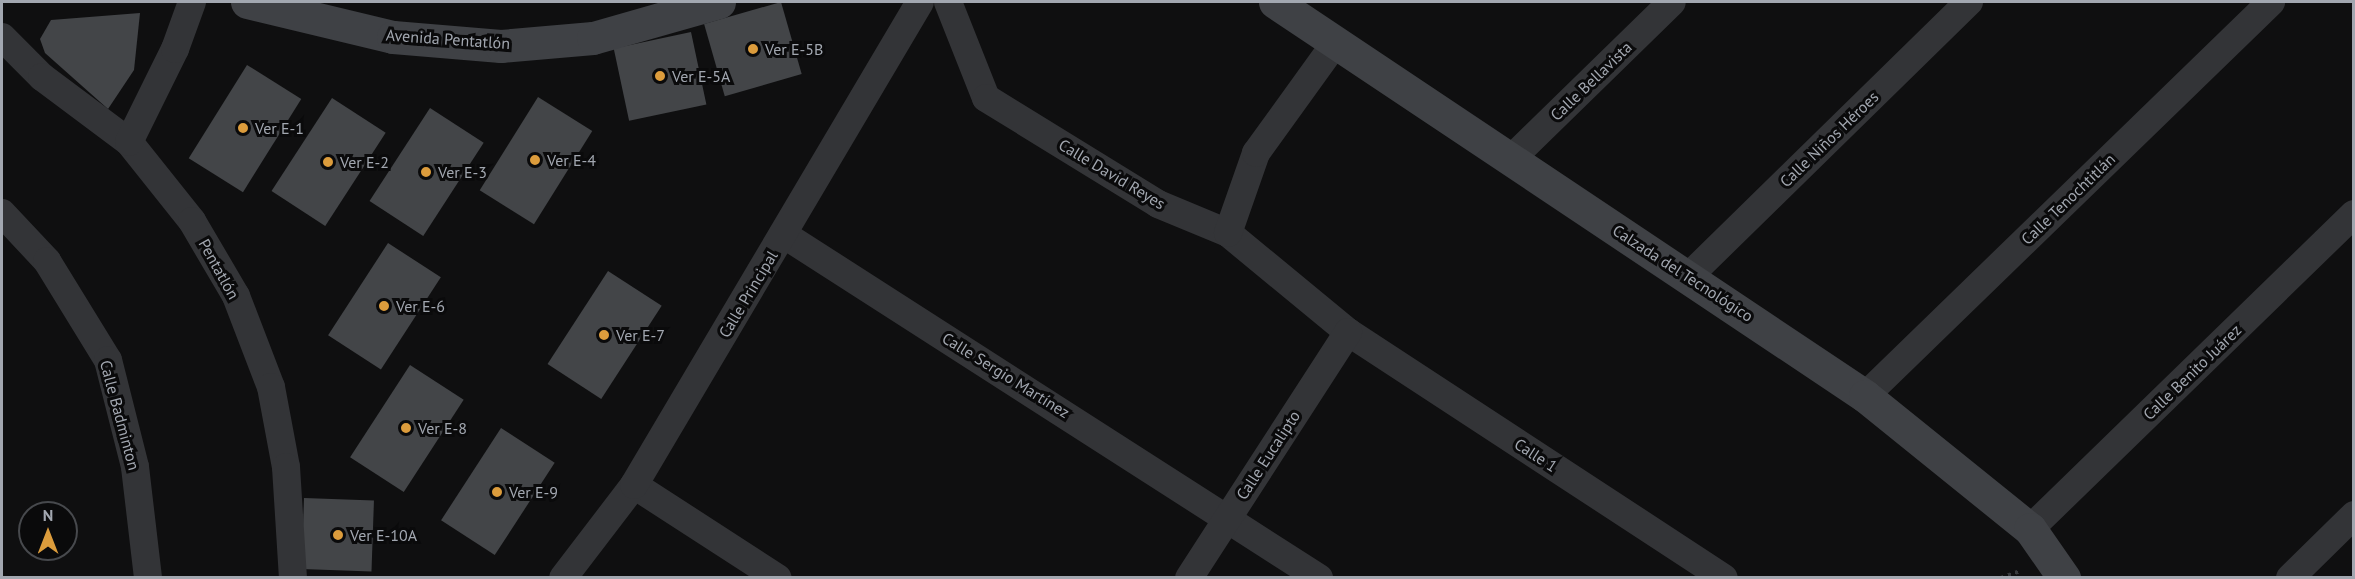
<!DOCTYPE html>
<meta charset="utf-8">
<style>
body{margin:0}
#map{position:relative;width:2355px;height:579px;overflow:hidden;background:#0f0f10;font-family:"PT Sans",sans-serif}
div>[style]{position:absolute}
.building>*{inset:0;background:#434548;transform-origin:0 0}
.path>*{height:4px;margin-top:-2px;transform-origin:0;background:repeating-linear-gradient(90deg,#37393c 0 3px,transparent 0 7.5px)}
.street>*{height:28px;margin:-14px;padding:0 14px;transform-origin:14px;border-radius:14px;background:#333437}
.secondary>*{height:33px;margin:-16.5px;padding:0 16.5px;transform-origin:16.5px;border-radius:16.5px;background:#3f4145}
.dots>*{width:16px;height:16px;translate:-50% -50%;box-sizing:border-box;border:3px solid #0a0a0b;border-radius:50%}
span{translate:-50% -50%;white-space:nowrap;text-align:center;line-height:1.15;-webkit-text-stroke:6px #0a0a0b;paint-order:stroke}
.street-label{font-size:16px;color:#a2a7b0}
.poi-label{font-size:16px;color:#a2a7b0}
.left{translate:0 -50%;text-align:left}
.frame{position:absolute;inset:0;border:3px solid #a2a7b0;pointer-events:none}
.north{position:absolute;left:18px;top:501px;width:60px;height:60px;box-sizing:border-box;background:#0a0a0b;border:2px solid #47494d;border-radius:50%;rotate:0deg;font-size:16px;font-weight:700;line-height:24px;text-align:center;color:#a2a7b0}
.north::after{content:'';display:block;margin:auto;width:21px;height:27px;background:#dc9c3c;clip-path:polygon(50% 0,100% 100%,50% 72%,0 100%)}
</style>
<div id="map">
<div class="building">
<i style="left:781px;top:2px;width:75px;height:80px;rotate:74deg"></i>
<i style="clip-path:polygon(140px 13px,134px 70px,108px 109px,45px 53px,40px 39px,51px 20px)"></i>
<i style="left:691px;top:32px;width:74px;height:79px;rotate:78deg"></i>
<i style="left:247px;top:65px;width:64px;height:110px;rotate:32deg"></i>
<i style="left:538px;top:97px;width:64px;height:110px;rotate:32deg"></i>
<i style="left:332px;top:98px;width:64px;height:111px;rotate:33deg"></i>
<i style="left:430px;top:108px;width:64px;height:111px;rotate:33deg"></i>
<i style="left:388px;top:243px;width:63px;height:110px;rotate:33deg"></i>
<i style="left:608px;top:271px;width:64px;height:111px;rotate:33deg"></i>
<i style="left:410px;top:365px;width:64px;height:110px;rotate:33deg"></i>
<i style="left:501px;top:428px;width:64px;height:110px;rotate:33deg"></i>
<i style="left:304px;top:498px;width:70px;height:71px;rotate:2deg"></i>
</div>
<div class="path">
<i style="left:2001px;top:578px;width:20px;rotate:-20deg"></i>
</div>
<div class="street">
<i style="left:948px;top:2px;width:103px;rotate:68.4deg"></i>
<i style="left:986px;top:98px;width:202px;rotate:31.6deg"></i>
<i style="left:1158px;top:204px;width:76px;rotate:22.5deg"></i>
<i style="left:1228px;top:233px;width:156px;rotate:39.5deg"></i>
<i style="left:1348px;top:332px;width:449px;rotate:33.2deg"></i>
<i style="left:2px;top:37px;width:57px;rotate:45deg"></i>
<i style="left:42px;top:77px;width:109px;rotate:36.8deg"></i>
<i style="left:129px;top:142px;width:101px;rotate:51.4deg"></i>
<i style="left:192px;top:221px;width:87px;rotate:59.6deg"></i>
<i style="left:236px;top:296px;width:97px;rotate:69deg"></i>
<i style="left:271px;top:387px;width:81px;rotate:79.4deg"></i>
<i style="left:286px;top:467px;width:111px;rotate:86.4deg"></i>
<i style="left:129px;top:142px;width:104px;rotate:-63.7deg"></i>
<i style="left:175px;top:49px;width:50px;rotate:-70.1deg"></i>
<i style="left:1510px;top:160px;width:226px;rotate:-44.3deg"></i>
<i style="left:2px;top:213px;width:66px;rotate:46.8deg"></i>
<i style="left:47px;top:261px;width:116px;rotate:58.4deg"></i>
<i style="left:108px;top:360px;width:110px;rotate:75.8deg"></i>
<i style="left:135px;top:467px;width:112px;rotate:83.3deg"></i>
<i style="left:1228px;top:233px;width:85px;rotate:-70.7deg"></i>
<i style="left:1256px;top:153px;width:137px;rotate:-54.2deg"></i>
<i style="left:783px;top:234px;width:637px;rotate:32.69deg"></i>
<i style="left:1689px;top:276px;width:392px;rotate:-44.4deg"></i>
<i style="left:1865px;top:396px;width:566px;rotate:-44.14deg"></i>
<i style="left:634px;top:485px;width:171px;rotate:32.9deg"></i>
<i style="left:2030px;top:529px;width:452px;rotate:-44.2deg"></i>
<i style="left:563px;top:578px;width:117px;rotate:-52.6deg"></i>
<i style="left:634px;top:485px;width:561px;rotate:-59.37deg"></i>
<i style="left:1189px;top:578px;width:293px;rotate:-57.1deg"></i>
<i style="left:2290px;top:578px;width:90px;rotate:-44.5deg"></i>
</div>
<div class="secondary">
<i style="left:247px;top:2px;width:150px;rotate:13.5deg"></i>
<i style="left:393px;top:37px;width:108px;rotate:4.8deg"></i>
<i style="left:501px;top:46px;width:92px;rotate:-5deg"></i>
<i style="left:593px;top:38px;width:131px;rotate:-15.9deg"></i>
<i style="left:1275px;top:2px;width:709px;rotate:33.73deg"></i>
<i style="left:1865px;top:396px;width:212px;rotate:38.9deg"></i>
<i style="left:2030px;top:529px;width:60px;rotate:55.2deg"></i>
</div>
<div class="dots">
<i style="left:753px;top:49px;background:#dc9c3c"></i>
<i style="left:660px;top:76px;background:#dc9c3c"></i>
<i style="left:243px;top:128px;background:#dc9c3c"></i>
<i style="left:535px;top:160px;background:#dc9c3c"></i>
<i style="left:328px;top:162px;background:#dc9c3c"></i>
<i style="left:426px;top:172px;background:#dc9c3c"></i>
<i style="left:384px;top:306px;background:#dc9c3c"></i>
<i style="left:604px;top:335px;background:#dc9c3c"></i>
<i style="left:406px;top:428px;background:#dc9c3c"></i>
<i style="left:497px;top:492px;background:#dc9c3c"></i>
<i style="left:338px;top:535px;background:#dc9c3c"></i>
</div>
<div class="street-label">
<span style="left:448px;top:39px;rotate:4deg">Avenida Pentatlón</span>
<span style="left:1591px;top:81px;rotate:-44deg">Calle Bellavista</span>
<span style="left:1829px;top:139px;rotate:-44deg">Calle Niños Héroes</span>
<span style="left:1112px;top:174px;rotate:31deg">Calle David Reyes</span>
<span style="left:2068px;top:199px;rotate:-44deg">Calle Tenochtitlán</span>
<span style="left:219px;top:269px;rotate:61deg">Pentatlón</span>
<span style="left:1683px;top:273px;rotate:33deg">Calzada del Tecnológico</span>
<span style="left:748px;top:294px;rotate:-59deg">Calle Principal</span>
<span style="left:2192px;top:372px;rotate:-44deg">Calle Benito Juárez</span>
<span style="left:1006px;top:375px;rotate:32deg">Calle Sergio Martínez</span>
<span style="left:120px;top:415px;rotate:75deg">Calle Badminton</span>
<span style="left:1268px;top:455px;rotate:-57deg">Calle Eucalipto</span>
<span style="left:1536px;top:455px;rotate:33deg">Calle 1</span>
</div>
<div class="poi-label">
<span class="left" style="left:765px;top:49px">Ver E-5B</span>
<span class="left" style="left:672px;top:76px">Ver E-5A</span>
<span class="left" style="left:255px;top:128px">Ver E-1</span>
<span class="left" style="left:547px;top:160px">Ver E-4</span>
<span class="left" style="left:340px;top:162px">Ver E-2</span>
<span class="left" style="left:438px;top:172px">Ver E-3</span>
<span class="left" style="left:396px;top:306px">Ver E-6</span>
<span class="left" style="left:616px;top:335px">Ver E-7</span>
<span class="left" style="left:418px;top:428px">Ver E-8</span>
<span class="left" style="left:509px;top:492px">Ver E-9</span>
<span class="left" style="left:350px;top:535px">Ver E-10A</span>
</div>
<div class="frame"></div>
<div class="north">N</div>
</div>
